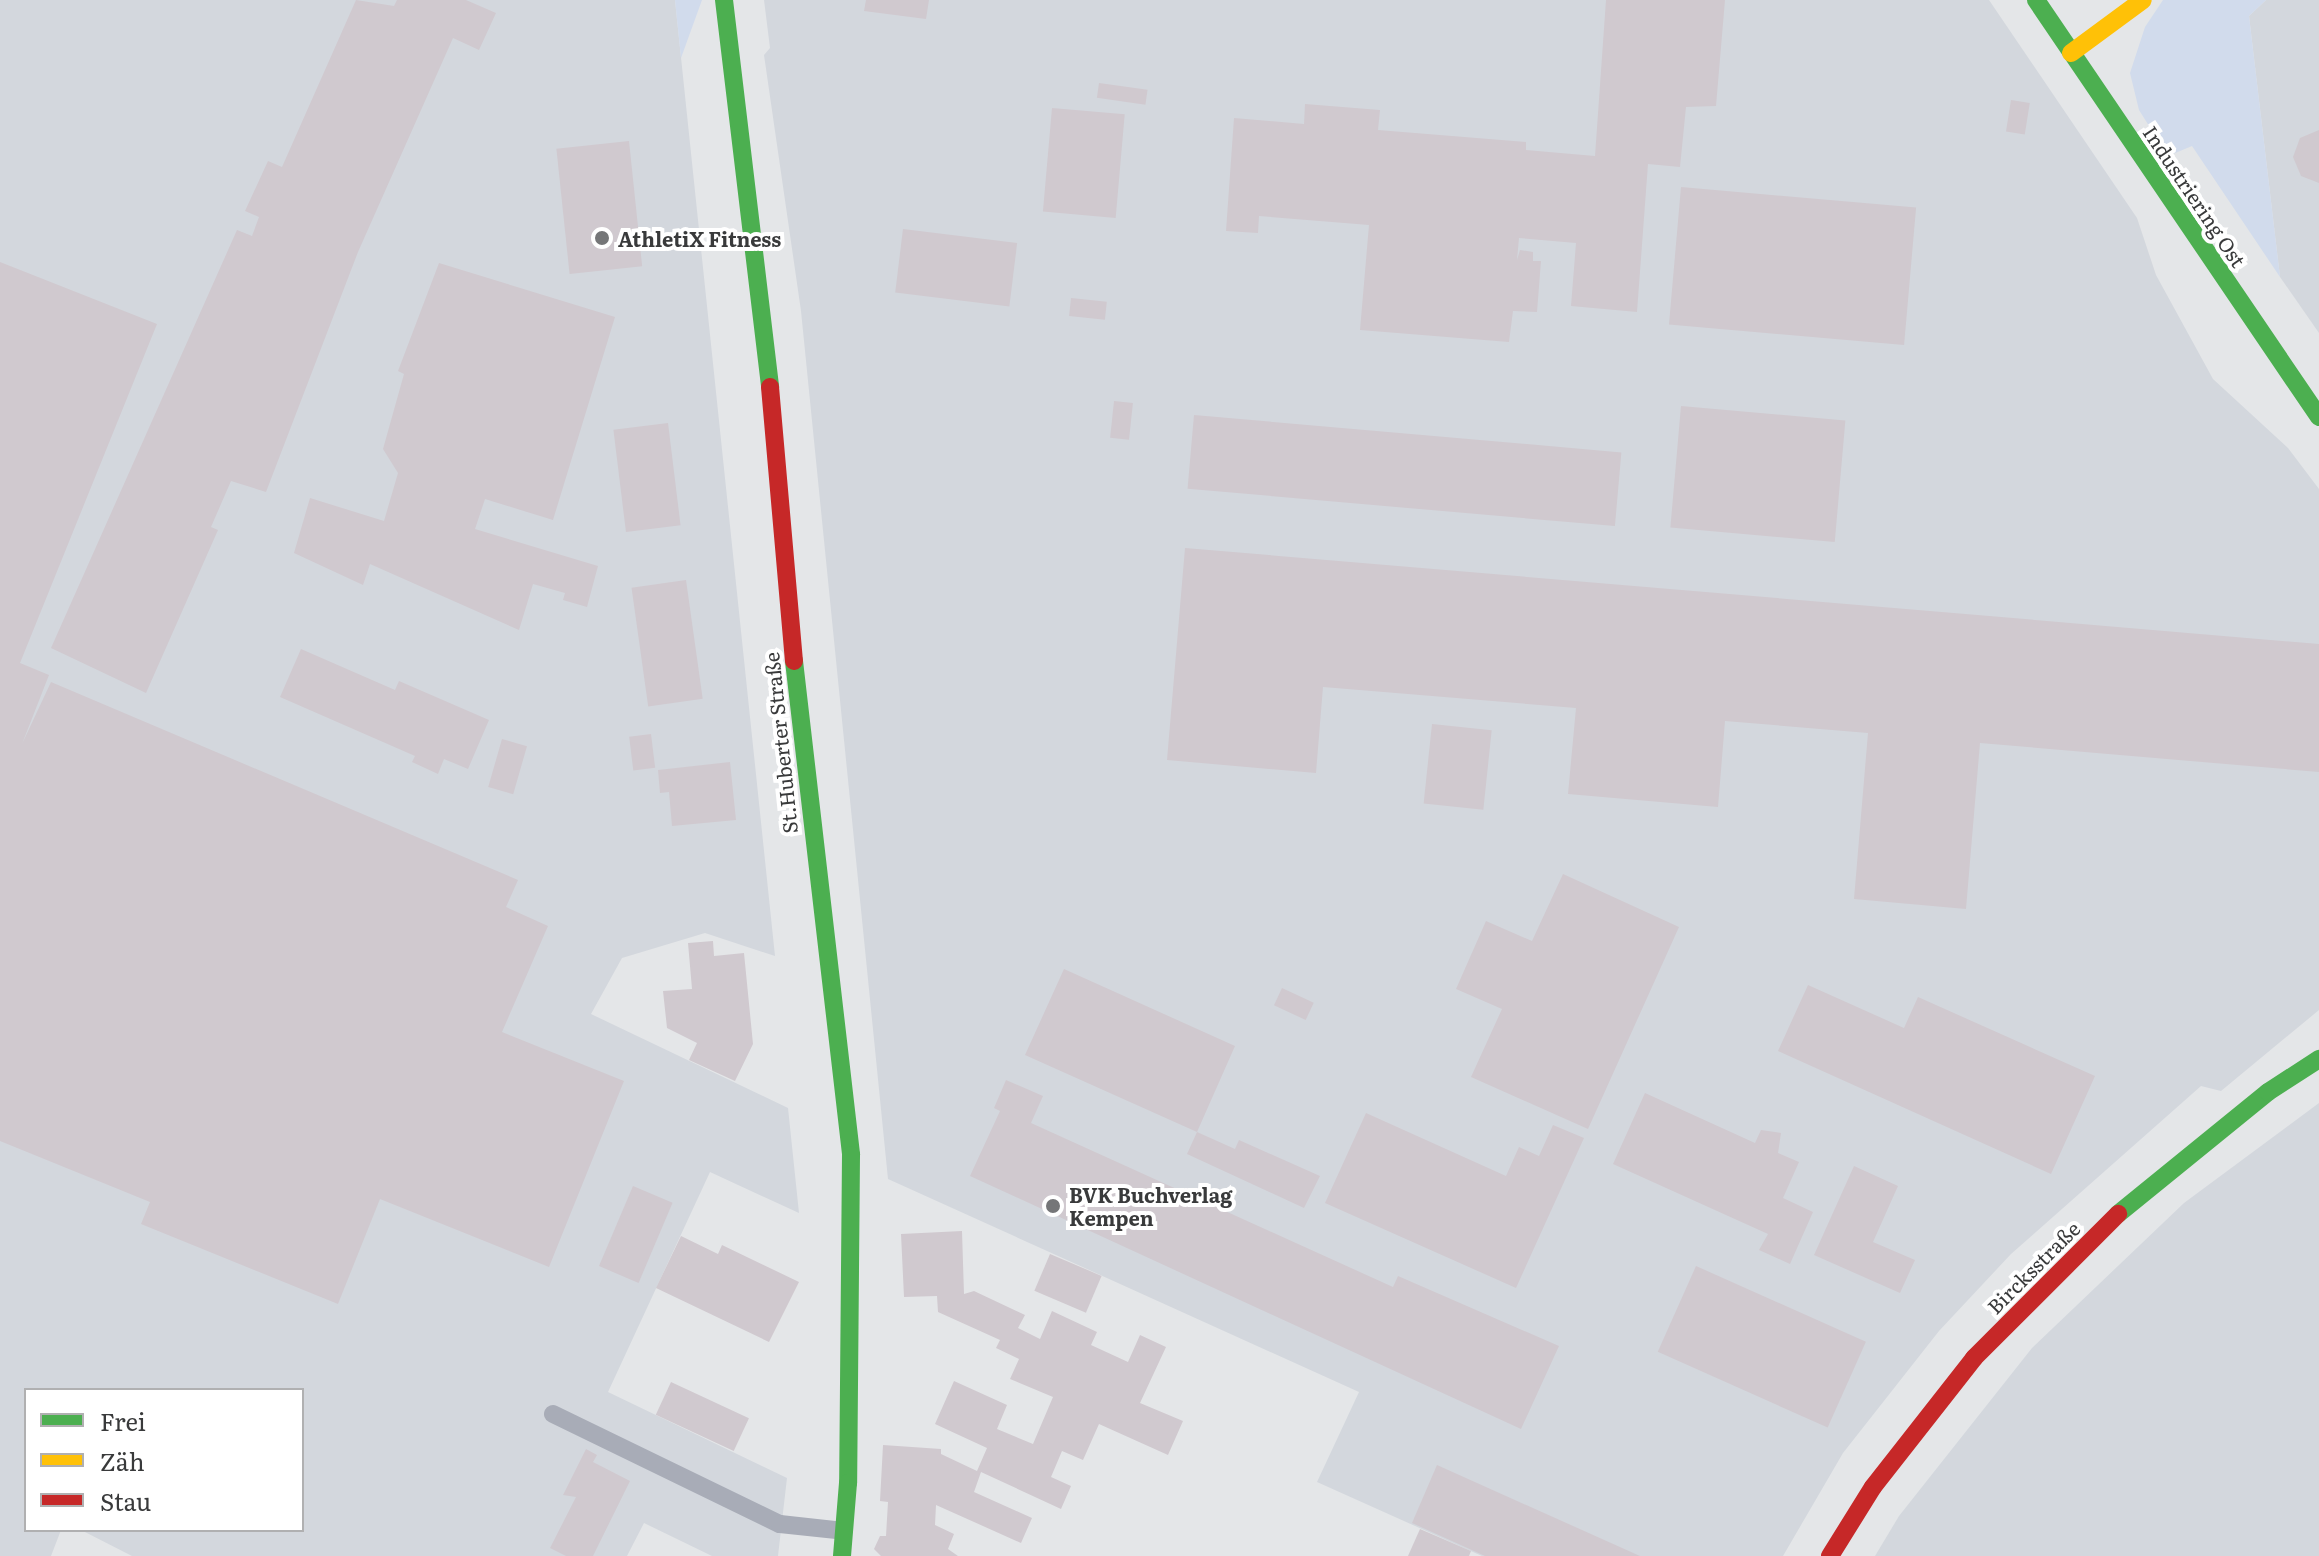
<!DOCTYPE html>
<meta charset="utf-8">
<style>
body{margin:0}
#map{position:relative;width:2319px;height:1556px;overflow:hidden;background:#e4e6e8;font-family:Literata,serif}
div>[style]{position:absolute}
.built>*{inset:0;background:#d3d7dd}
.green>*{inset:0;background:#d1dbec}
.building>*{inset:0;background:#d0c9cf;transform-origin:0 0}
.lane>*{height:18px;margin:-9px;padding:0 9px;transform-origin:9px;border-radius:9px;background:#a8acb7}
.fast>*{height:18px;margin:-9px;padding:0 9px;transform-origin:9px;border-radius:9px;background:#4caf50}
.slow>*{height:18px;margin:-9px;padding:0 9px;transform-origin:9px;border-radius:9px;background:#ffc107}
.jam>*{height:18px;margin:-9px;padding:0 9px;transform-origin:9px;border-radius:9px;background:#c62828}
.dots>*{width:22px;height:22px;translate:-50% -50%;box-sizing:border-box;border:4px solid #fff;border-radius:50%}
span{translate:-50% -50%;white-space:nowrap;text-align:center;line-height:1.15;-webkit-text-stroke:8px #fff;paint-order:stroke}
.street-label{font-size:20px;color:#393a3b}
.poi-label{font-size:20px;color:#393a3b;font-weight:700}
.left{translate:0 -50%;text-align:left}
.legend{position:absolute;left:24px;top:1388px;width:280px;height:144px;box-sizing:border-box;background:#fff;border:2px solid #b0b0b1;margin:0;padding:10px 14px;list-style:none;font-size:24px;color:#393a3b}
.legend li{display:flex;align-items:center;gap:16px;height:40px}
.legend b{width:40px;border:2px solid #b0b0b1}
</style>
<div id="map">
<div class="built">
<i style="clip-path:polygon(0 0,675px 0,775px 956px,705px 933px,622px 958px,591px 1014px,788px 1108px,799px 1213px,710px 1172px,608px 1392px,787px 1478px,778px 1556px,712px 1556px,644px 1523px,627px 1556px,132px 1556px,81px 1530px,302px 1530px,302px 1390px,26px 1390px,26px 1530px,61px 1530px,51px 1556px,0 1556px)"></i>
<i style="clip-path:polygon(764px 0,1989px 0,2137px 218px,2156px 275px,2213px 379px,2288px 448px,2319px 489px,2319px 1010px,2221px 1091px,2201px 1086px,2011px 1254px,1939px 1331px,1843px 1453px,1783px 1556px,1482px 1556px,1317px 1482px,1359px 1392px,888px 1179px,801px 311px,764px 55px,770px 48px)"></i>
<i style="clip-path:polygon(2266px 0,2319px 0,2319px 333px,2280px 277px,2249px 16px)"></i>
<i style="clip-path:polygon(2319px 1103px,2319px 1556px,1875px 1556px,1899px 1516px,2032px 1348px,2184px 1203px)"></i>
</div>
<div class="green">
<i style="clip-path:polygon(675px 0,702px 0,681px 58px)"></i>
<i style="clip-path:polygon(2163px 0,2266px 0,2249px 16px,2280px 277px,2192px 146px,2168px 156px,2139px 110px,2130px 73px,2145px 27px)"></i>
</div>
<div class="building">
<i style="clip-path:polygon(356px 0,394px 6px,397px 0,466px 0,496px 13px,479px 50px,453px 38px,358px 252px,266px 492px,231px 481px,211px 527px,218px 530px,146px 693px,51px 648px,237px 230px,252px 236px,259px 217px,245px 211px,268px 161px,282px 167px)"></i>
<i style="clip-path:polygon(866px 0,929px 0,926px 19px,864px 11px)"></i>
<i style="clip-path:polygon(1606px 0,1725px 0,1716px 106px,1686px 107px,1680px 167px,1648px 164px,1637px 312px,1571px 306px,1576px 243px,1519px 238px,1517px 260px,1520px 250px,1533px 252px,1533px 261px,1541px 261px,1537px 312px,1513px 311px,1509px 342px,1360px 330px,1369px 225px,1259px 216px,1258px 233px,1226px 231px,1234px 118px,1304px 124px,1305px 104px,1380px 110px,1378px 130px,1526px 142px,1526px 150px,1595px 156px)"></i>
<i style="left:1099px;top:83px;width:49px;height:15px;rotate:8deg"></i>
<i style="left:2011px;top:100px;width:19px;height:32px;rotate:9deg"></i>
<i style="left:1052px;top:108px;width:73px;height:104px;rotate:5deg"></i>
<i style="clip-path:polygon(2319px 130px,2319px 183px,2301px 176px,2293px 157px,2300px 138px)"></i>
<i style="left:629px;top:141px;width:126px;height:73px;rotate:84deg"></i>
<i style="left:1681px;top:187px;width:236px;height:138px;rotate:5deg"></i>
<i style="left:903px;top:229px;width:115px;height:64px;rotate:7deg"></i>
<i style="clip-path:polygon(0 262px,157px 324px,20px 663px,49px 675px,22px 744px,51px 682px,518px 880px,506px 907px,548px 926px,502px 1032px,624px 1081px,549px 1267px,380px 1199px,338px 1304px,141px 1224px,150px 1202px,0 1141px)"></i>
<i style="clip-path:polygon(439px 263px,615px 317px,553px 520px,485px 499px,475px 529px,598px 566px,587px 607px,563px 600px,565px 593px,533px 584px,519px 630px,370px 564px,363px 585px,294px 553px,310px 498px,384px 521px,398px 473px,383px 449px,404px 374px,398px 371px)"></i>
<i style="left:1071px;top:298px;width:36px;height:18px;rotate:6deg"></i>
<i style="left:1114px;top:401px;width:19px;height:37px;rotate:6deg"></i>
<i style="left:1681px;top:406px;width:165px;height:122px;rotate:5deg"></i>
<i style="left:1194px;top:415px;width:429px;height:74px;rotate:5deg"></i>
<i style="left:668px;top:423px;width:103px;height:55px;rotate:83deg"></i>
<i style="clip-path:polygon(1185px 548px,2319px 644px,2319px 772px,1980px 743px,1966px 909px,1854px 899px,1868px 733px,1725px 721px,1718px 807px,1568px 794px,1576px 708px,1323px 687px,1316px 773px,1167px 760px)"></i>
<i style="left:686px;top:580px;width:120px;height:55px;rotate:82deg"></i>
<i style="clip-path:polygon(301px 649px,395px 690px,399px 681px,489px 720px,468px 769px,444px 759px,438px 774px,412px 762px,415px 756px,280px 697px)"></i>
<i style="left:1432px;top:724px;width:60px;height:80px;rotate:6deg"></i>
<i style="left:651px;top:734px;width:34px;height:22px;rotate:83deg"></i>
<i style="left:502px;top:739px;width:26px;height:50px;rotate:16deg"></i>
<i style="clip-path:polygon(730px 762px,736px 820px,672px 826px,669px 792px,660px 793px,658px 770px)"></i>
<i style="clip-path:polygon(1563px 874px,1679px 927px,1588px 1129px,1471px 1077px,1502px 1009px,1456px 989px,1486px 921px,1532px 941px)"></i>
<i style="clip-path:polygon(713px 941px,714px 956px,744px 953px,753px 1044px,735px 1081px,689px 1060px,697px 1043px,667px 1028px,663px 991px,692px 989px,688px 943px)"></i>
<i style="clip-path:polygon(1064px 969px,1235px 1046px,1197px 1132px,1235px 1149px,1239px 1140px,1320px 1176px,1304px 1208px,1187px 1154px,1197px 1132px,1025px 1055px)"></i>
<i style="clip-path:polygon(1808px 985px,1904px 1028px,1918px 997px,2095px 1076px,2051px 1174px,1778px 1051px)"></i>
<i style="left:1282px;top:988px;width:35px;height:19px;rotate:25deg"></i>
<i style="clip-path:polygon(1006px 1080px,1043px 1096px,1031px 1123px,1393px 1287px,1398px 1276px,1559px 1346px,1521px 1429px,970px 1176px,1000px 1111px,994px 1108px)"></i>
<i style="clip-path:polygon(1645px 1093px,1755px 1143px,1761px 1130px,1781px 1133px,1778px 1153px,1799px 1162px,1783px 1198px,1813px 1212px,1790px 1264px,1759px 1250px,1768px 1234px,1613px 1164px)"></i>
<i style="clip-path:polygon(1366px 1113px,1506px 1176px,1519px 1147px,1539px 1156px,1553px 1125px,1584px 1138px,1516px 1288px,1325px 1203px)"></i>
<i style="clip-path:polygon(1854px 1166px,1898px 1186px,1873px 1242px,1915px 1260px,1900px 1293px,1814px 1255px)"></i>
<i style="left:633px;top:1186px;width:43px;height:87px;rotate:23deg"></i>
<i style="clip-path:polygon(962px 1231px,964px 1294px,974px 1291px,1025px 1315px,1018px 1328px,1040px 1339px,1052px 1311px,1097px 1332px,1091px 1345px,1128px 1362px,1140px 1335px,1166px 1347px,1140px 1403px,1183px 1421px,1168px 1455px,1099px 1424px,1083px 1460px,1062px 1451px,1051px 1477px,1071px 1486px,1061px 1509px,981px 1472px,974px 1492px,1032px 1518px,1021px 1543px,936px 1505px,935px 1525px,954px 1534px,948px 1549px,958px 1556px,881px 1556px,874px 1549px,880px 1536px,886px 1536px,888px 1502px,880px 1501px,883px 1445px,941px 1449px,941px 1454px,977px 1471px,987px 1448px,935px 1424px,954px 1381px,1007px 1405px,997px 1429px,1033px 1444px,1053px 1397px,1010px 1379px,1019px 1359px,996px 1348px,1000px 1340px,938px 1312px,937px 1296px,904px 1297px,901px 1234px)"></i>
<i style="clip-path:polygon(681px 1236px,718px 1254px,722px 1245px,799px 1282px,769px 1342px,656px 1288px)"></i>
<i style="left:1050px;top:1254px;width:56px;height:40px;rotate:23deg"></i>
<i style="left:1696px;top:1266px;width:186px;height:94px;rotate:24deg"></i>
<i style="left:671px;top:1382px;width:86px;height:36px;rotate:25deg"></i>
<i style="clip-path:polygon(586px 1449px,597px 1455px,593px 1462px,630px 1481px,593px 1556px,566px 1556px,550px 1548px,576px 1497px,563px 1495px)"></i>
<i style="clip-path:polygon(1437px 1465px,1640px 1556px,1485px 1556px,1412px 1523px)"></i>
<i style="clip-path:polygon(1420px 1529px,1471px 1551px,1469px 1556px,1408px 1556px)"></i>
</div>
<div class="lane">
<i style="left:553px;top:1414px;width:252px;rotate:25.9deg"></i>
<i style="left:780px;top:1524px;width:64px;rotate:6.2deg"></i>
</div>
<div class="fast">
<i style="left:724px;top:0;width:390px;rotate:83.2deg"></i>
<i style="left:2036px;top:0;width:504px;rotate:55.84deg"></i>
<i style="left:794px;top:661px;width:497px;rotate:83.4deg"></i>
<i style="left:851px;top:1155px;width:328px;rotate:90.5deg"></i>
<i style="left:848px;top:1483px;width:73px;rotate:94.7deg"></i>
<i style="left:2118px;top:1214px;width:193px;rotate:-39.1deg"></i>
<i style="left:2268px;top:1092px;width:61px;rotate:-32.9deg"></i>
</div>
<div class="slow">
<i style="left:2071px;top:53px;width:89px;rotate:-36.4deg"></i>
</div>
<div class="jam">
<i style="left:770px;top:387px;width:275px;rotate:85deg"></i>
<i style="left:1830px;top:1556px;width:81px;rotate:-58.1deg"></i>
<i style="left:1873px;top:1487px;width:164px;rotate:-51.9deg"></i>
<i style="left:1974px;top:1358px;width:204px;rotate:-45deg"></i>
</div>
<div class="dots">
<i style="left:602px;top:238px;background:#757678"></i>
<i style="left:1053px;top:1206px;background:#757678"></i>
</div>
<div class="street-label">
<span style="left:2195px;top:196px;rotate:56deg">Industriering Ost</span>
<span style="left:780px;top:743px;rotate:-96deg">St.Huberter Straße</span>
<span style="left:2033px;top:1267px;rotate:-45deg">Bircksstraße</span>
</div>
<div class="poi-label">
<span class="left" style="left:618px;top:238px">AthletiX Fitness</span>
<span class="left" style="left:1069px;top:1206px">BVK Buchverlag<br>Kempen</span>
</div>
<ul class="legend">
<li><b style="height:10px;background:#4caf50"></b>Frei</li>
<li><b style="height:10px;background:#ffc107"></b>Zäh</li>
<li><b style="height:10px;background:#c62828"></b>Stau</li>
</ul>
</div>
